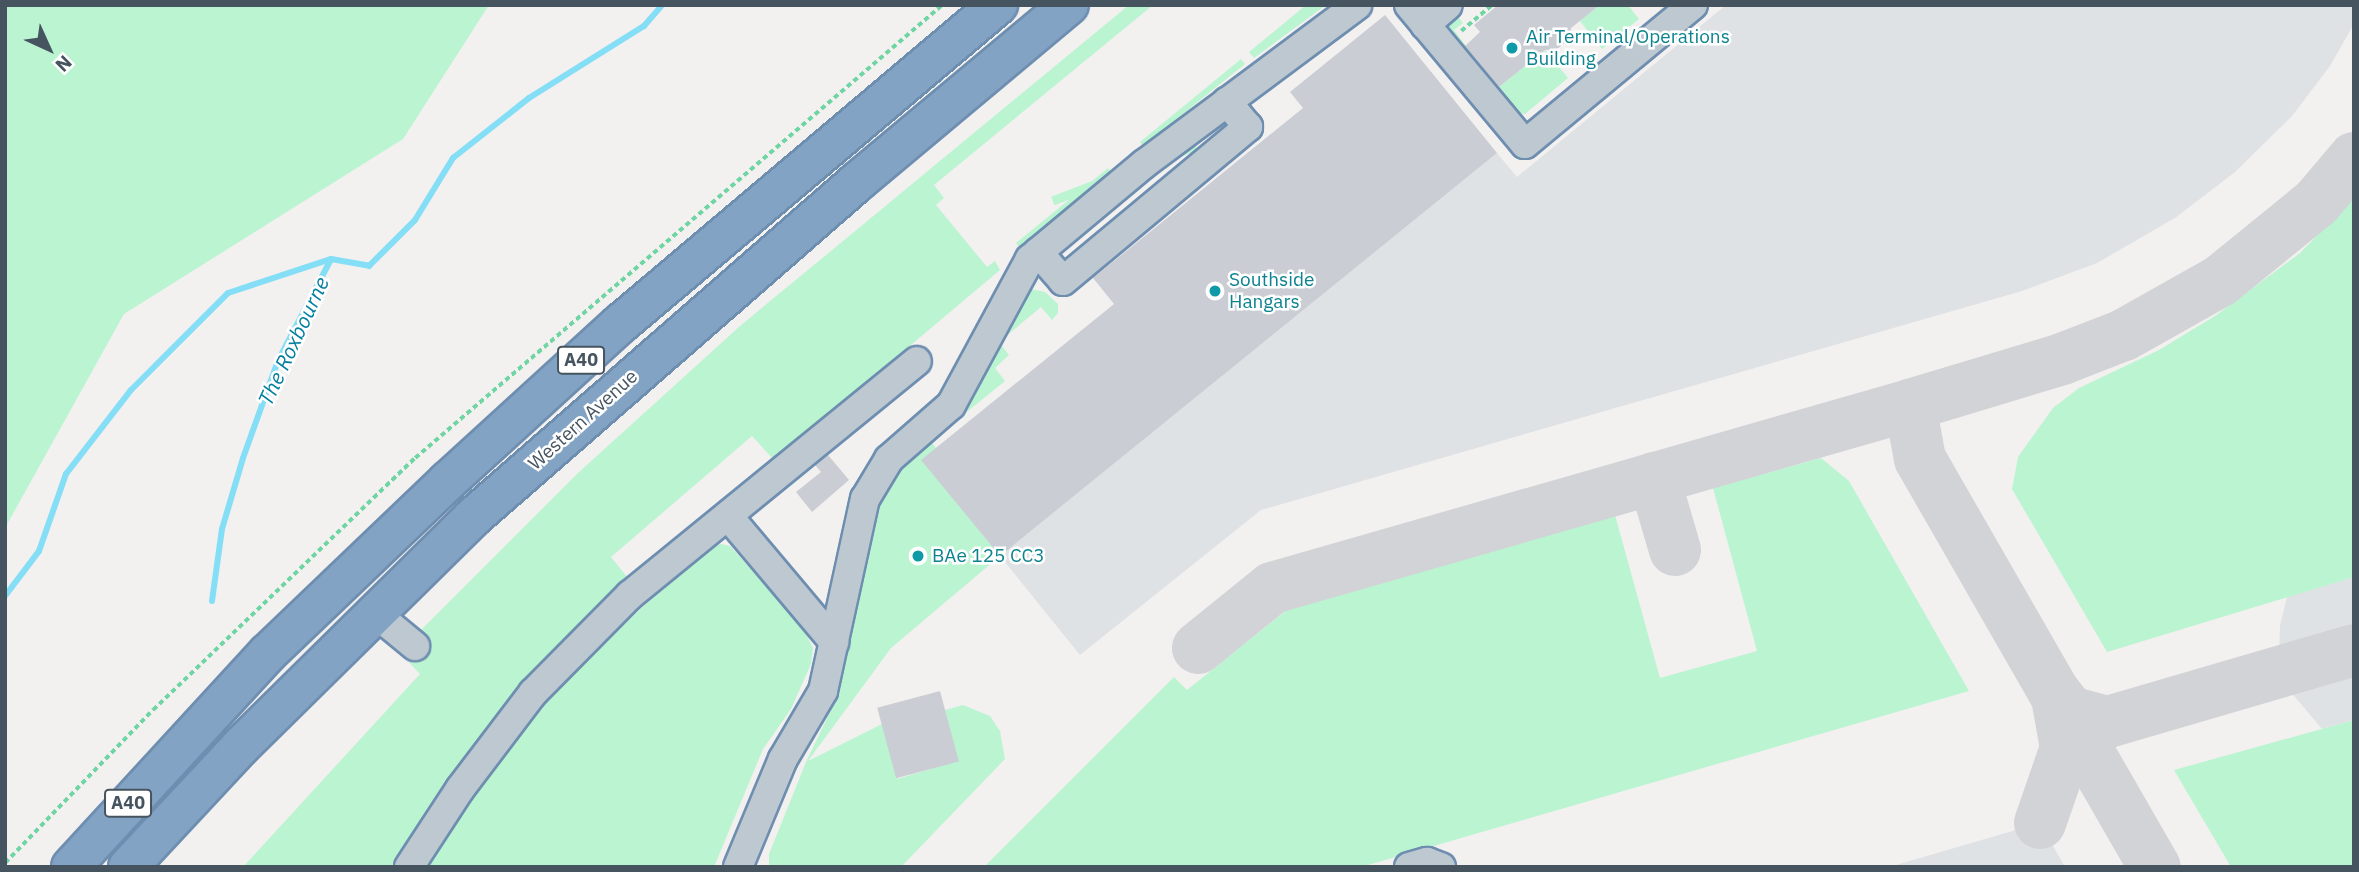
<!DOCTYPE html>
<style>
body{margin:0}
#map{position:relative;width:2359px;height:872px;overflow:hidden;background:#f3f0f0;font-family:"IBM Plex Sans",sans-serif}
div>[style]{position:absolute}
.airport>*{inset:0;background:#dfe2e5}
.green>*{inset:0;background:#bbf4d1;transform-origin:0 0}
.stream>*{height:6px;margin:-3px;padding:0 3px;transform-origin:3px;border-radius:3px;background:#84def6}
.taxiway>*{height:52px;margin:-26px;padding:0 26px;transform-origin:26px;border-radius:26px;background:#d2d3d6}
.building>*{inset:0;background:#cacdd3;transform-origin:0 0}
.path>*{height:3.5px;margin-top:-1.75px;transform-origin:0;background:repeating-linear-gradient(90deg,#6fd6a3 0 5px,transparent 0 8.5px)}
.roads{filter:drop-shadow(2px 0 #6e8eb0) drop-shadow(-2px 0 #6e8eb0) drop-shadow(0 2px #6e8eb0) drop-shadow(0 -2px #6e8eb0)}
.minor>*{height:28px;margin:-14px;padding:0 14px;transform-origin:14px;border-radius:14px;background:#bdc8d1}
.highway>*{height:38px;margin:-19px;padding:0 19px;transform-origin:19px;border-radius:19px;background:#83a3c4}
.dots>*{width:19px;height:19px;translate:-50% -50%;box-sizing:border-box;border:4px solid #fff;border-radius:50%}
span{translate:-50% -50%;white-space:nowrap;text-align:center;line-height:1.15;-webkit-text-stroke:5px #fff;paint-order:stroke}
.shield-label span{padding:2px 5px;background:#fff;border:2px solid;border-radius:5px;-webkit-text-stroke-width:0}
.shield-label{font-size:18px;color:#465460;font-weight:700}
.culture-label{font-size:19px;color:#0d838f}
.left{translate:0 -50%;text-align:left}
.street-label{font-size:19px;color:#465460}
.water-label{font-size:21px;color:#037fa0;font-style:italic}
.frame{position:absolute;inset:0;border:7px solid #465460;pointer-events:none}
.north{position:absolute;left:14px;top:14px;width:70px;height:70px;-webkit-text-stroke:5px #fff;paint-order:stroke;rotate:135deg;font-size:19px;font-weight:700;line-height:28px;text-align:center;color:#465460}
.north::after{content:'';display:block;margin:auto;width:24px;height:32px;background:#465460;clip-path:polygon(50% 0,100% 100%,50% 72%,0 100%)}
</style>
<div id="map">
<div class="airport">
<i style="clip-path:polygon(1726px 5px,2354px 5px,2354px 24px,2330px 66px,2292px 116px,2235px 172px,2175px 218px,2097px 263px,2022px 291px,1261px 510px,1080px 655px,1000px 556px,1497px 153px,1517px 177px)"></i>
<i style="clip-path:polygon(2354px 577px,2354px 720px,2322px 729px,2289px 690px,2279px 658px,2280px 625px,2287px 597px)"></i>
<i style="clip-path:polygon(2040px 823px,2065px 867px,1889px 867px)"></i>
</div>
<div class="green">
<i style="clip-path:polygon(5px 5px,489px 5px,403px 139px,124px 314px,5px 528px)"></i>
<i style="clip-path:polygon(1129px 5px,1153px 5px,934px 185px,944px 198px,936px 205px,987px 267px,995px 261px,1000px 270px,893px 360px,849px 405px,774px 460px,752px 436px,611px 557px,632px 583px,515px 700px,470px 752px,394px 867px,243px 867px,420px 674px,399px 652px,578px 473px,740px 326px)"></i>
<i style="clip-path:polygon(1306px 5px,1326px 5px,1254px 58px,1249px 52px)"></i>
<i style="clip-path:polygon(1600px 5px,1628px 5px,1639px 19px,1602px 49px,1580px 21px)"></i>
<i style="clip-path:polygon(1455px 13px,1463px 23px,1454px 30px,1498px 88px,1545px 50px,1568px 78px,1525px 114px,1517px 113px,1443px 24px)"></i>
<i style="clip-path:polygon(1241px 59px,1245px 64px,1143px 146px,1140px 142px)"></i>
<i style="left:1194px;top:142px;width:9px;height:153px;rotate:69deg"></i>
<i style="clip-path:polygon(1108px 168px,1111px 172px,1020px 248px,1016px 243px)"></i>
<i style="clip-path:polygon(2354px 198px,2354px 577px,2107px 652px,2012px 489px,2018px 457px,2053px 408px,2079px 388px,2159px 350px,2215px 316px,2300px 253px)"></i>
<i style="clip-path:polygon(1026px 288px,1045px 292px,1058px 304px,1058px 313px,1052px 320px,1041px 307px,999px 342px,1009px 355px,995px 368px,1005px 381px,931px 441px,936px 448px,922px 460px,1000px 556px,891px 648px,808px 761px,882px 724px,897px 779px,958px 761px,945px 710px,963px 705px,990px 716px,1000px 731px,1005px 759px,901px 867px,769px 867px,769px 854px,806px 762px,831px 710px,879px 496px)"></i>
<i style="clip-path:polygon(1821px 458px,1849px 481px,1969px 691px,1361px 867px,984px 867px,1174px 677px,1187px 690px,1288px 609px,1615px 515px,1660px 678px,1757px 651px,1713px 488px)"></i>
<i style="clip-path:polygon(721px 544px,730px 546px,802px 626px,813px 648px,811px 664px,791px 709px,763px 749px,714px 867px,424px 867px,469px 795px,543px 700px,706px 548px)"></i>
<i style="clip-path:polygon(2354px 720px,2354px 867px,2231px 867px,2174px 770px)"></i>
</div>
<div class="stream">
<i style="left:5px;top:596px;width:56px;rotate:-52.9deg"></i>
<i style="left:39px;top:551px;width:82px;rotate:-70.7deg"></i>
<i style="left:66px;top:474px;width:106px;rotate:-52.3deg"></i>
<i style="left:131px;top:390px;width:137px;rotate:-45deg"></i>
<i style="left:228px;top:293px;width:108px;rotate:-18.3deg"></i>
<i style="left:212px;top:601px;width:73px;rotate:-82.1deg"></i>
<i style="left:222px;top:529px;width:74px;rotate:-73.5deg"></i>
<i style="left:243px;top:458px;width:103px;rotate:-70.2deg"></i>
<i style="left:278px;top:361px;width:115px;rotate:-62.5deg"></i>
<i style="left:331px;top:259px;width:39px;rotate:10deg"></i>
<i style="left:369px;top:266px;width:65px;rotate:-45deg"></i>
<i style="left:415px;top:220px;width:73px;rotate:-58.5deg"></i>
<i style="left:453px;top:158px;width:97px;rotate:-38.3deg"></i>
<i style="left:529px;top:98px;width:136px;rotate:-32.1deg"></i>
<i style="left:644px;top:26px;width:28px;rotate:-49deg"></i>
</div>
<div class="taxiway">
<i style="left:1910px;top:405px;width:55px;rotate:79.5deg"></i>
<i style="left:1920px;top:459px;width:471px;rotate:60.1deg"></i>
<i style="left:1654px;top:478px;width:75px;rotate:73.7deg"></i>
<i style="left:1198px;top:648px;width:95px;rotate:-39deg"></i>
<i style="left:1272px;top:588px;width:664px;rotate:-16deg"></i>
<i style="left:1910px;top:405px;width:159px;rotate:-16.8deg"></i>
<i style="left:2062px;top:359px;width:66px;rotate:-21.2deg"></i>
<i style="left:2124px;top:335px;width:110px;rotate:-29.4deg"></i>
<i style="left:2220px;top:281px;width:124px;rotate:-39.1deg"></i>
<i style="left:2316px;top:203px;width:59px;rotate:-49.8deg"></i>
<i style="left:2055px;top:693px;width:24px;rotate:52deg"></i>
<i style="left:2070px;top:712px;width:39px;rotate:15deg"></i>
<i style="left:2108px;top:722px;width:256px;rotate:-16.3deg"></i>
<i style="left:2040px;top:823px;width:79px;rotate:-70.9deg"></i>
<i style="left:2066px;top:748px;width:46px;rotate:-100.1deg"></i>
</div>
<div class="building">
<i style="clip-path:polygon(1498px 5px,1600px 5px,1571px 28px,1570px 39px,1556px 50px,1545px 50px,1499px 87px,1465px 46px,1480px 32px,1474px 25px)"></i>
<i style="clip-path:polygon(1385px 15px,1497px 153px,1000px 556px,921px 460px,1114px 304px,1093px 278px,1303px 108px,1290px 92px)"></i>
<i style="clip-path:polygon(828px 455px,849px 480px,812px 512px,796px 492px,821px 472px,815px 465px)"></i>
<i style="left:940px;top:691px;width:73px;height:65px;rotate:75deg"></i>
</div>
<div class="path">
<i style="left:1461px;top:31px;width:40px;rotate:-40deg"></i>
<i style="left:5px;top:863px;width:213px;rotate:-46deg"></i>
<i style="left:153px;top:710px;width:364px;rotate:-43.9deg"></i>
<i style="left:415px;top:458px;width:695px;rotate:-40.68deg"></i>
</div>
<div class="roads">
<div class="minor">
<i style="left:1409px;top:5px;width:181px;rotate:50.2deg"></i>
<i style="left:1525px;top:144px;width:218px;rotate:-39.6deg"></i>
<i style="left:1425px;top:25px;width:30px;rotate:-41deg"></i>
<i style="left:1038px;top:252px;width:38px;rotate:49deg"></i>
<i style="left:1063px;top:281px;width:241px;rotate:-39.8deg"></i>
<i style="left:1248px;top:127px;width:33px;rotate:-130deg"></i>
<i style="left:728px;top:516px;width:165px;rotate:49.9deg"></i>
<i style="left:375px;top:613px;width:52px;rotate:39.5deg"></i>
<i style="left:409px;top:867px;width:93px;rotate:-56.8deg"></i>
<i style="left:460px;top:789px;width:121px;rotate:-52.8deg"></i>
<i style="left:533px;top:693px;width:138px;rotate:-45.3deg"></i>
<i style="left:630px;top:595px;width:370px;rotate:-39.2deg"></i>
<i style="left:738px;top:867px;width:117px;rotate:-67.4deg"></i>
<i style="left:783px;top:759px;width:79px;rotate:-59.5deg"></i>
<i style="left:823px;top:691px;width:197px;rotate:-77.7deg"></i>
<i style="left:865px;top:499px;width:47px;rotate:-59deg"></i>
<i style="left:889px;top:459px;width:82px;rotate:-41.1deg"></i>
<i style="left:951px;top:405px;width:166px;rotate:-61.6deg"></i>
<i style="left:1030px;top:259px;width:148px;rotate:-39.8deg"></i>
<i style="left:1144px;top:164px;width:266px;rotate:-36.7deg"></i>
<i style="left:1409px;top:867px;width:19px;rotate:-16deg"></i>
<i style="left:1427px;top:862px;width:15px;rotate:20deg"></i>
</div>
<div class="highway">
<i style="left:71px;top:867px;width:291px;rotate:-47.4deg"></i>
<i style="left:268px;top:653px;width:249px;rotate:-43.7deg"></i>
<i style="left:448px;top:481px;width:233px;rotate:-42.4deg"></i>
<i style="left:620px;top:324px;width:495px;rotate:-40.2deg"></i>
<i style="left:128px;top:867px;width:166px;rotate:-47deg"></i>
<i style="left:241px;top:746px;width:325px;rotate:-44.6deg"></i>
<i style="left:472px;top:518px;width:511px;rotate:-41.11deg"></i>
<i style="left:857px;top:182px;width:276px;rotate:-39.9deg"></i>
</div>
</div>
<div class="dots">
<i style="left:1512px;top:48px;background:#0f9aa8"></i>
<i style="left:1215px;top:291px;background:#0f9aa8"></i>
<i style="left:918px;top:556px;background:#0f9aa8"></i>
</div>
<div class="shield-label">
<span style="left:581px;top:360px">A40</span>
<span style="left:128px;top:803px">A40</span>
</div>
<div class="culture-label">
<span class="left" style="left:1526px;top:48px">Air Terminal/Operations<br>Building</span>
<span class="left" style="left:1229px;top:291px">Southside<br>Hangars</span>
<span class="left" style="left:932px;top:556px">BAe 125 CC3</span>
</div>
<div class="street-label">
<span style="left:583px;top:420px;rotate:-42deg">Western Avenue</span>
</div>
<div class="water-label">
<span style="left:293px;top:341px;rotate:-65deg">The Roxbourne</span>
</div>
<div class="frame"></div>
<div class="north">N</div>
</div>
